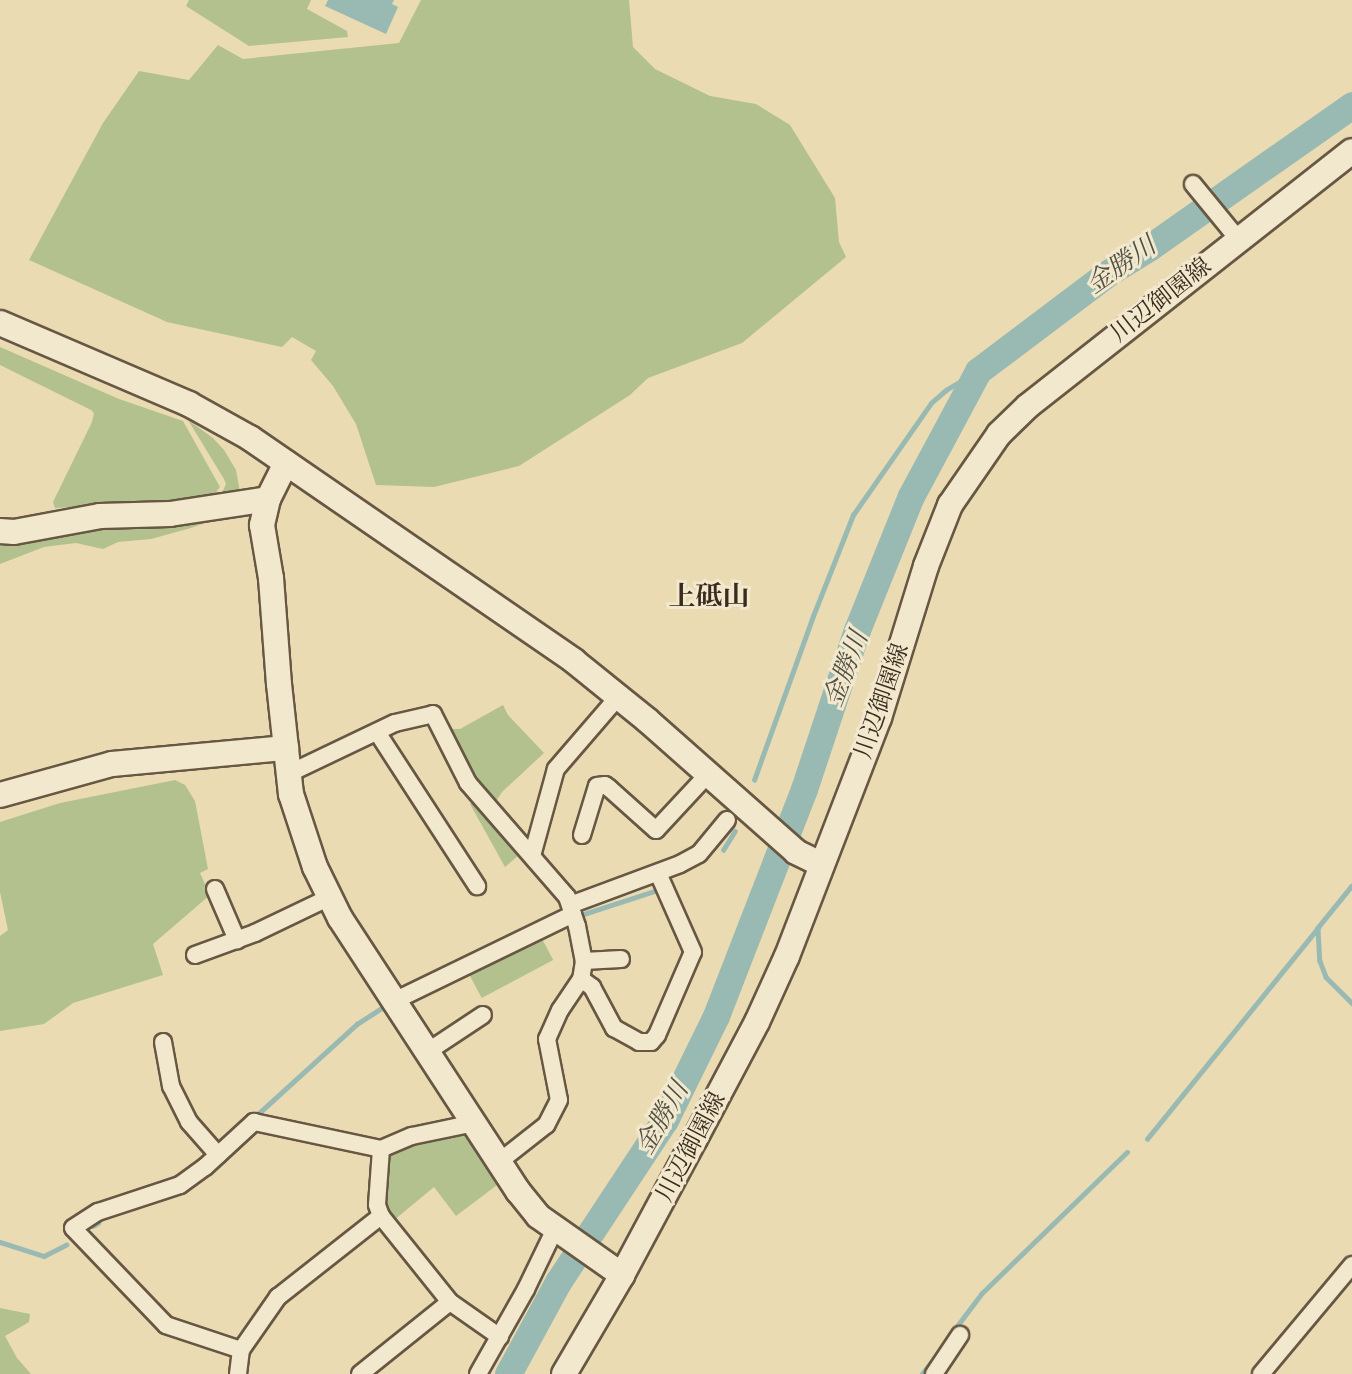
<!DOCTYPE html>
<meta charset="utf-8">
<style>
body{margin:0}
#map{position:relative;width:1352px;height:1374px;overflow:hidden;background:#eadbb2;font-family:Alegreya,"Noto Serif JP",serif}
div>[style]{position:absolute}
.green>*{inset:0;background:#b3c18f;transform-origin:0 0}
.water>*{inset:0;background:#99bab3}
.stream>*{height:4.5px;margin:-2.25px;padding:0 2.25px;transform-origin:2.25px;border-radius:2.25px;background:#99bab3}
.river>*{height:27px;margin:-13.5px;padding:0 13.5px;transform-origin:13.5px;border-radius:13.5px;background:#99bab3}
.roads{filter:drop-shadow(2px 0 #675743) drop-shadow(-2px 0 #675743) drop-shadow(0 2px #675743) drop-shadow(0 -2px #675743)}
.street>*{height:16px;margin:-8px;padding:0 8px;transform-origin:8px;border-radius:8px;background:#f1e8cd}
.secondary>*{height:24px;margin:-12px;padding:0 12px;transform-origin:12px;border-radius:12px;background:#f1e8cd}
span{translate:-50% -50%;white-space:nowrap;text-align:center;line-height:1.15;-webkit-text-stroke:6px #f1e8cd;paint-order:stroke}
.street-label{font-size:24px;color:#3b2b1e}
.water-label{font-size:26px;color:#524f43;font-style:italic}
.quarter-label{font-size:27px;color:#3b2b1e;font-weight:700}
</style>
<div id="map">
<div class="green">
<i style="clip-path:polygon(189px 0,311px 0,307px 9px,347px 31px,348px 37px,249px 46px,186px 6px)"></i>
<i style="clip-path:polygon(421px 0,629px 0,633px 47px,655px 69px,710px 96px,756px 104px,790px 125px,835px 198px,839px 242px,846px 257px,742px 343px,648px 378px,630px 395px,519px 466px,434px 487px,376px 485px,356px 424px,333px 386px,311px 360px,316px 351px,292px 337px,282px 347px,167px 322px,29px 260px,103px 123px,139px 71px,189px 80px,218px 45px,243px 59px,399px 43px)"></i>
<i style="clip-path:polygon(0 347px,119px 399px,183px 421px,220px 487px,211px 499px,55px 508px,53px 502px,92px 422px,94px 413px,91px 410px,0 365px)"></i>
<i style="clip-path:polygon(188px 420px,213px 438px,224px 450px,236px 470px,240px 492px,220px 497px,226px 484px,224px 479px)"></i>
<i style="clip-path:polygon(238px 511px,191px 528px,151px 539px,118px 542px,103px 549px,76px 543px,44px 547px,0 564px,0 539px)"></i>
<i style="clip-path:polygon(503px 705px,508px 715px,544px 753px,502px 792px,495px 803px,479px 787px,448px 729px,460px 729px)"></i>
<i style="clip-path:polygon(175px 780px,185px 785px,195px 801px,208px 869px,200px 873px,210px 895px,153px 944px,163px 975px,73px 1003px,44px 1024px,0 1031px,0 936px,8px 930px,0 892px,0 822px,60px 803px)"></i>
<i style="clip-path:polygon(474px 801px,520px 854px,505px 867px,470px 804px)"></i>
<i style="left:541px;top:937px;width:26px;height:81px;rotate:62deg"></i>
<i style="clip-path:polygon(459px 1134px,465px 1136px,497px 1185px,456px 1216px,434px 1187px,393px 1221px,384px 1201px,387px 1161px,397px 1149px,421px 1141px)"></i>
<i style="clip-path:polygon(0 1308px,30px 1314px,29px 1322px,5px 1336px,17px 1358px,31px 1374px,0 1374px)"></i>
</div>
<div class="water">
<i style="clip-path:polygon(328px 0,394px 0,392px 4px,398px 7px,386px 34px,325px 6px)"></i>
</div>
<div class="stream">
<i style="left:754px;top:780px;width:174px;rotate:-70.2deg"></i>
<i style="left:813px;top:616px;width:109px;rotate:-68.4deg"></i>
<i style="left:853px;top:515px;width:136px;rotate:-55.1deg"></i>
<i style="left:931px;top:403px;width:20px;rotate:-41deg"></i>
<i style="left:946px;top:390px;width:37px;rotate:-31deg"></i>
<i style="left:723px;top:850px;width:22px;rotate:-58deg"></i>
<i style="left:1352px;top:886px;width:54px;rotate:129deg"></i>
<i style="left:1318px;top:928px;width:33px;rotate:87deg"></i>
<i style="left:1320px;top:961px;width:17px;rotate:69deg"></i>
<i style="left:1326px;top:977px;width:37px;rotate:45deg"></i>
<i style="left:581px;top:915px;width:78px;rotate:-18deg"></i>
<i style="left:258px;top:1114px;width:134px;rotate:-42.3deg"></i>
<i style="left:357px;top:1024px;width:33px;rotate:-33deg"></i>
<i style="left:1147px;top:1139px;width:272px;rotate:-51deg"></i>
<i style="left:110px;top:1200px;width:68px;rotate:-19deg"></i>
<i style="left:174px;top:1178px;width:14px;rotate:-30deg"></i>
<i style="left:93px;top:1226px;width:6px;rotate:-31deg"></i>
<i style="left:0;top:1242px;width:46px;rotate:17.7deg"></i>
<i style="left:44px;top:1256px;width:25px;rotate:-27deg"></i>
<i style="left:957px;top:1326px;width:41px;rotate:-52.9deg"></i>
<i style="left:982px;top:1293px;width:202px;rotate:-44.2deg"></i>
<i style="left:922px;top:1374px;width:31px;rotate:-52deg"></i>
</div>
<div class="river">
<i style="left:508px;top:1374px;width:105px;rotate:-61.5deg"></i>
<i style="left:558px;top:1282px;width:194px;rotate:-56.6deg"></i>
<i style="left:665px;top:1120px;width:116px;rotate:-63.9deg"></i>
<i style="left:716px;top:1016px;width:243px;rotate:-68.8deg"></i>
<i style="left:804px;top:789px;width:168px;rotate:-71.6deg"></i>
<i style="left:857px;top:630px;width:144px;rotate:-68.1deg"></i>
<i style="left:911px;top:496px;width:142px;rotate:-61.8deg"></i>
<i style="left:978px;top:371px;width:163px;rotate:-37deg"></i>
<i style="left:1108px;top:273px;width:49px;rotate:-31.8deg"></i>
<i style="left:1150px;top:247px;width:247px;rotate:-35.1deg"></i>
</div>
<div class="roads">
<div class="street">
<i style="left:1193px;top:184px;width:71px;rotate:50.7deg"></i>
<i style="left:377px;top:732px;width:184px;rotate:57deg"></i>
<i style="left:290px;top:773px;width:116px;rotate:-25.5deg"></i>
<i style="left:395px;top:723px;width:39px;rotate:-13deg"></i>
<i style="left:433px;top:714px;width:77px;rotate:63.1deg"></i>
<i style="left:468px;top:783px;width:151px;rotate:49deg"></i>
<i style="left:567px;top:897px;width:31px;rotate:71deg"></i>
<i style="left:577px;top:926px;width:36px;rotate:79deg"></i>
<i style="left:584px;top:961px;width:18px;rotate:99deg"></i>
<i style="left:581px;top:979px;width:37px;rotate:124deg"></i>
<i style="left:560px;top:1010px;width:32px;rotate:114deg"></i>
<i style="left:547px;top:1039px;width:62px;rotate:78.9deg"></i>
<i style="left:559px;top:1100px;width:28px;rotate:117deg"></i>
<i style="left:546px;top:1125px;width:60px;rotate:141.8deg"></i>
<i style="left:582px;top:835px;width:51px;rotate:-73deg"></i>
<i style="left:597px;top:786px;width:8px;rotate:-7deg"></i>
<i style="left:605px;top:785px;width:5px;rotate:37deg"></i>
<i style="left:609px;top:788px;width:63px;rotate:41.8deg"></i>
<i style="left:656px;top:830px;width:76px;rotate:-47.1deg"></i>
<i style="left:532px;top:856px;width:90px;rotate:-74.6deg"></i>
<i style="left:556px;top:769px;width:95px;rotate:-49.3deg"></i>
<i style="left:215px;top:889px;width:56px;rotate:66.7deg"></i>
<i style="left:570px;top:905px;width:117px;rotate:-20.4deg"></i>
<i style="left:680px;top:864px;width:21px;rotate:-28deg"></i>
<i style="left:699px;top:854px;width:44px;rotate:-50.5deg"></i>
<i style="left:195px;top:955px;width:64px;rotate:-20.1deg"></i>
<i style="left:255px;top:933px;width:83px;rotate:-25.6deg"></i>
<i style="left:584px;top:961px;width:37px;rotate:-3deg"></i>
<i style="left:581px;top:979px;width:14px;rotate:36deg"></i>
<i style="left:592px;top:987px;width:47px;rotate:61.8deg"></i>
<i style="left:614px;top:1028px;width:29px;rotate:29deg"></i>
<i style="left:639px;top:1042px;width:12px"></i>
<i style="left:651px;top:1042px;width:9px;rotate:-49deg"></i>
<i style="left:657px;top:1035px;width:90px;rotate:-66.6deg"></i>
<i style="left:693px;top:952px;width:86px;rotate:-113.9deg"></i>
<i style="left:394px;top:1001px;width:199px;rotate:-25.9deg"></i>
<i style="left:163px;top:1042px;width:45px;rotate:79.7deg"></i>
<i style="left:171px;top:1086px;width:40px;rotate:63.4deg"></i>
<i style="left:189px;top:1122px;width:44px;rotate:48.7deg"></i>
<i style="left:427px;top:1052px;width:67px;rotate:-33.5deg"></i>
<i style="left:381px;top:1149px;width:56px;rotate:94.1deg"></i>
<i style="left:377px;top:1205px;width:12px;rotate:70deg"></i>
<i style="left:381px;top:1216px;width:110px;rotate:51.3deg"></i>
<i style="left:450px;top:1302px;width:61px;rotate:35deg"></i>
<i style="left:241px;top:1350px;width:79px;rotate:-161.6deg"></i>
<i style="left:166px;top:1325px;width:134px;rotate:-133.8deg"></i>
<i style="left:73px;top:1228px;width:30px;rotate:-33deg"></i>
<i style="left:98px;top:1212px;width:86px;rotate:-18.2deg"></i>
<i style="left:180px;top:1185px;width:31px;rotate:-36deg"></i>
<i style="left:205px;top:1167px;width:67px;rotate:-42.6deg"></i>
<i style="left:254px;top:1122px;width:130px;rotate:12deg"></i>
<i style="left:381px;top:1149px;width:34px;rotate:-23deg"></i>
<i style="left:412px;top:1136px;width:63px;rotate:-11.8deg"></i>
<i style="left:238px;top:1374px;width:24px;rotate:-83deg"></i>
<i style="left:241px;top:1350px;width:65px;rotate:-55.1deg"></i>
<i style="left:278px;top:1297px;width:131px;rotate:-38.2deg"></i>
<i style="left:360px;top:1374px;width:115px;rotate:-38.7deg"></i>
<i style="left:478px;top:1374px;width:98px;rotate:-60.5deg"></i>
<i style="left:526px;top:1289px;width:67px;rotate:-64.2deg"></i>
<i style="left:934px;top:1374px;width:47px;rotate:-56.3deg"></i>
<i style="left:1261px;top:1374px;width:142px;rotate:-50.1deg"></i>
</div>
<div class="secondary">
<i style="left:0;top:323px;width:206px;rotate:23.2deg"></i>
<i style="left:189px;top:404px;width:70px;rotate:29.1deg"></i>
<i style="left:250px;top:438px;width:393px;rotate:34.5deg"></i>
<i style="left:574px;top:661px;width:94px;rotate:38.9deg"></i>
<i style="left:647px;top:720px;width:199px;rotate:41.5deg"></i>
<i style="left:796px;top:852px;width:28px;rotate:26deg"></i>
<i style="left:286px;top:463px;width:40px;rotate:116.6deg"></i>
<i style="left:268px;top:499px;width:27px;rotate:103deg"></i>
<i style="left:262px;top:525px;width:54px;rotate:80.4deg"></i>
<i style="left:271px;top:578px;width:106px;rotate:85.7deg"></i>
<i style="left:279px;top:684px;width:111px;rotate:83.8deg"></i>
<i style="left:291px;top:794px;width:77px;rotate:71.8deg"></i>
<i style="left:315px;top:867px;width:57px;rotate:63.9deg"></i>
<i style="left:340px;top:918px;width:326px;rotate:56.9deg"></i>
<i style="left:518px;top:1191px;width:32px;rotate:51deg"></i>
<i style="left:538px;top:1216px;width:103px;rotate:35.1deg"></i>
<i style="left:0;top:531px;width:14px;rotate:4deg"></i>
<i style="left:14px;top:532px;width:87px;rotate:-10.5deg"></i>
<i style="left:100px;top:516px;width:70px;rotate:-1.6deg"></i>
<i style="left:170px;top:514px;width:99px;rotate:-8.7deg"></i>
<i style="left:0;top:795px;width:116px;rotate:-15.5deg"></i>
<i style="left:112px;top:764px;width:175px;rotate:-5.3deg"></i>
<i style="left:564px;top:1374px;width:115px;rotate:-59.6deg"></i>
<i style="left:622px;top:1275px;width:154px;rotate:-61.8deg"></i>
<i style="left:695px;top:1139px;width:132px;rotate:-62.1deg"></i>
<i style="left:757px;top:1022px;width:72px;rotate:-65.6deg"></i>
<i style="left:787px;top:956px;width:255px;rotate:-68.9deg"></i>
<i style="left:879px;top:718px;width:159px;rotate:-72.8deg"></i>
<i style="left:926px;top:566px;width:66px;rotate:-68.5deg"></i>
<i style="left:950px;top:505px;width:86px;rotate:-55.4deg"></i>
<i style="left:999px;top:434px;width:40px;rotate:-44deg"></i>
<i style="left:1028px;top:406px;width:412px;rotate:-38.2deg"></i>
</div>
</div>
<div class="street-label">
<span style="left:1161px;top:300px;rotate:-38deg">川辺御園線</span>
<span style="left:882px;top:701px;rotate:-71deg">川辺御園線</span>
<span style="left:691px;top:1147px;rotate:-62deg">川辺御園線</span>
</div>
<div class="water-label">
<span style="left:1121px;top:265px;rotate:-35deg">金勝川</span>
<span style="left:846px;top:669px;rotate:-69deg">金勝川</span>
<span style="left:662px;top:1118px;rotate:-60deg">金勝川</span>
</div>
<div class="quarter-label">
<span style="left:709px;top:597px">上砥山</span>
</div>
</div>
